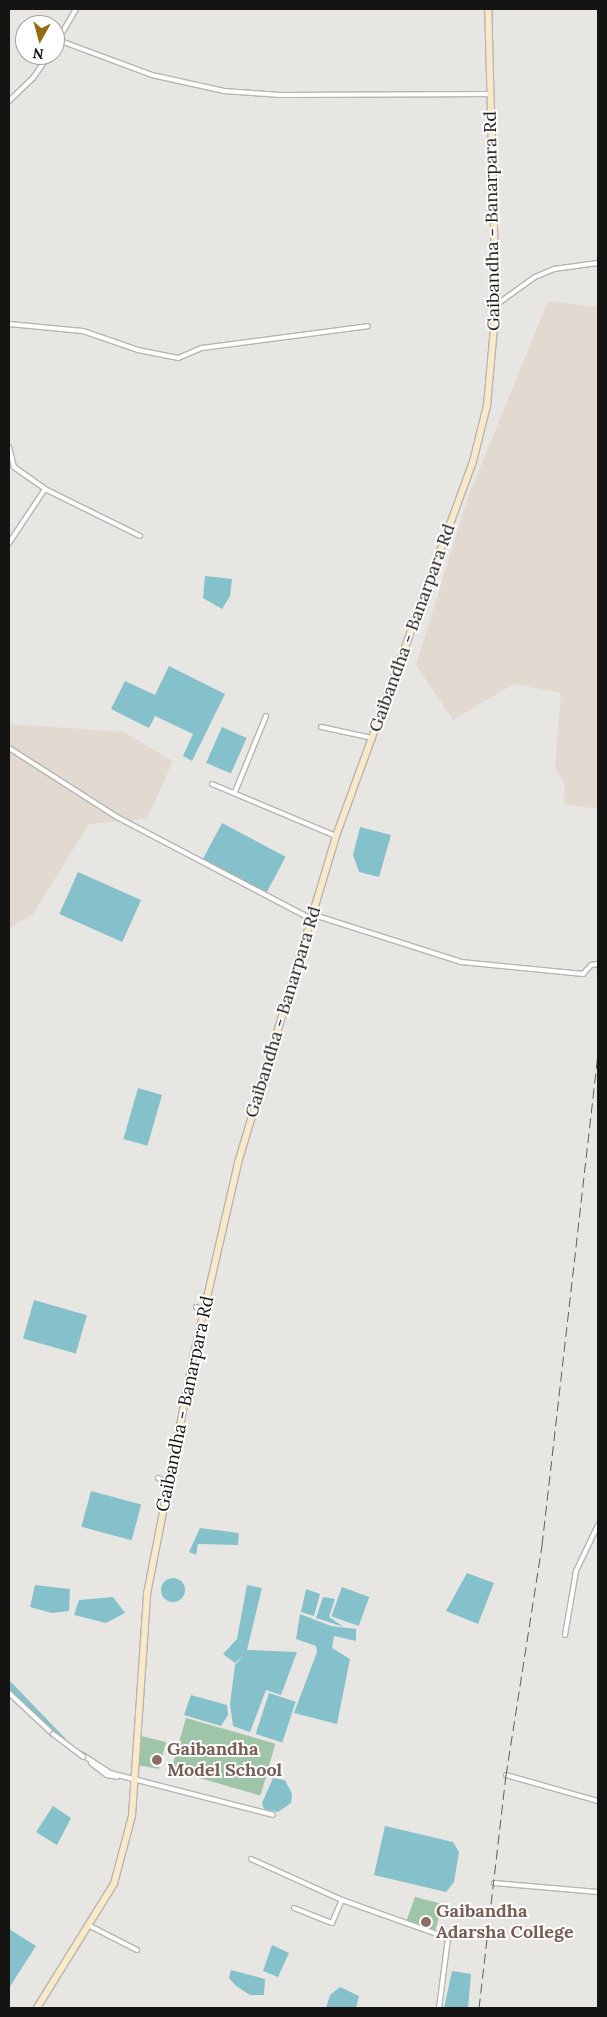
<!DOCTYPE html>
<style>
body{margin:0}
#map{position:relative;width:607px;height:2017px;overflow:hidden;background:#e8e6e2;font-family:Lora,serif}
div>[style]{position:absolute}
.built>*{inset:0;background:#e2dad0}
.green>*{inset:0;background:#9fc5a9;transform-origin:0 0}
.water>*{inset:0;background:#85c1ca;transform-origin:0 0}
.round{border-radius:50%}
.canal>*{height:5.5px;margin:-2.75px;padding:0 2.75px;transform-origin:2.75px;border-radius:2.75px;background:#85c1ca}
.roads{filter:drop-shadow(1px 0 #b7b4b1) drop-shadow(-1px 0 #b7b4b1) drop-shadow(0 1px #b7b4b1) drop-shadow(0 -1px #b7b4b1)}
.street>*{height:4px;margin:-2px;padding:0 2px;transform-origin:2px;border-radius:2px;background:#fff}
.secondary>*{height:5.5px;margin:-2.75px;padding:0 2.75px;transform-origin:2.75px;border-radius:2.75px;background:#fae9c9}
.rail>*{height:1px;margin-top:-0.5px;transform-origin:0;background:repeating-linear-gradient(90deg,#5d5c59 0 10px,transparent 0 15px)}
.bridges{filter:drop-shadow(1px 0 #b7b4b1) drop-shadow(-1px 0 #b7b4b1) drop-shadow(0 1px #b7b4b1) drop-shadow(0 -1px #b7b4b1)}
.street-bridge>*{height:4px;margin:-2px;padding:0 2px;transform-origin:2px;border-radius:2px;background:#fff}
.dots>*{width:14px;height:14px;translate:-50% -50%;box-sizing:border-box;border:2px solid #fff;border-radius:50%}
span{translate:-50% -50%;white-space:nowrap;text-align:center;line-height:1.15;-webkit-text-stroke:4px #fff;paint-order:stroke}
.street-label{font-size:18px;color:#141412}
.education-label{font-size:18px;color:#785e54;font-weight:700}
.left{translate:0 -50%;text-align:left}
.frame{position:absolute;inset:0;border:10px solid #141412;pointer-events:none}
.north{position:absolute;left:15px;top:15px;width:50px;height:50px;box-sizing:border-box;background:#fff;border:1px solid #a1a1a0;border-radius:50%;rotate:187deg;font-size:14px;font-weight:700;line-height:20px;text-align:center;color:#141412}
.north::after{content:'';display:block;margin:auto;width:18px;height:22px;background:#926b13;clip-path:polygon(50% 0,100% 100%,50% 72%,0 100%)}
</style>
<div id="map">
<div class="built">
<i style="clip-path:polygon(548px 301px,598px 307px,598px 809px,564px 804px,565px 783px,555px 769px,561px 693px,514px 684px,453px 720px,416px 665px,467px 500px)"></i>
<i style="clip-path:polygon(9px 724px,124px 732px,173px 761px,147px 819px,89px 824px,33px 914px,9px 928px)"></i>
</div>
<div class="green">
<i style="left:186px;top:1718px;width:93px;height:54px;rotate:16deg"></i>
<i style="clip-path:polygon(141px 1736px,166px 1742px,159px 1769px,137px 1765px)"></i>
<i style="clip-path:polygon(415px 1897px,442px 1904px,435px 1932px,406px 1922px)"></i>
</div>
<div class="water">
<i style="clip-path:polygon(205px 576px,232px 579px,230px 596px,222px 609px,203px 598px)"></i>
<i style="clip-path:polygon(169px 666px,225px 694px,192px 761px,183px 756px,193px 734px,155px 716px,149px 728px,111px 709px,125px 681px,155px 695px)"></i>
<i style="left:222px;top:727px;width:27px;height:39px;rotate:24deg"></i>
<i style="left:222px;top:823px;width:72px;height:43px;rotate:28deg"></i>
<i style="clip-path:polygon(360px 827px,391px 835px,379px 877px,359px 872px,353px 855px)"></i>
<i style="left:78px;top:872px;width:69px;height:46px;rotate:24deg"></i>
<i style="left:138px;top:1088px;width:25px;height:53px;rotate:16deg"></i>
<i style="left:34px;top:1300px;width:55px;height:40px;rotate:16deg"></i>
<i style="left:91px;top:1491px;width:52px;height:37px;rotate:15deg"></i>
<i style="clip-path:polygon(200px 1528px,239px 1533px,238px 1545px,198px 1544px,196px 1555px,189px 1552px)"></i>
<i style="clip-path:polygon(467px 1573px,494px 1583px,478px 1624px,446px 1611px)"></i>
<i class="round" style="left:161px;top:1578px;width:24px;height:24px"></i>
<i style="clip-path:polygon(35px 1585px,70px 1589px,69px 1611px,52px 1613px,30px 1607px)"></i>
<i style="clip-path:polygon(247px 1585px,262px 1588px,247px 1650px,297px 1652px,281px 1695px,266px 1690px,250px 1732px,233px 1726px,230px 1704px,235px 1665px,243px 1655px,235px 1663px,223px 1654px,237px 1639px)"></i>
<i style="left:342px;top:1587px;width:29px;height:31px;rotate:20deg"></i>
<i style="clip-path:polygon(306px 1589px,320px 1594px,314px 1616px,301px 1612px)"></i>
<i style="clip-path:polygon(113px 1597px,125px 1613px,106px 1623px,74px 1615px,79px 1600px)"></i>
<i style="clip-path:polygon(323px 1597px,335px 1599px,329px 1617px,344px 1627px,316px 1618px)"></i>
<i style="clip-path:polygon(300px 1614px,331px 1626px,356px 1629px,356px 1641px,334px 1636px,332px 1648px,350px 1659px,337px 1724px,294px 1713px,317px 1652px,316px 1646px,296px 1639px)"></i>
<i style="left:269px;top:1693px;width:28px;height:43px;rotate:18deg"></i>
<i style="clip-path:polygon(191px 1695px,227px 1705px,228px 1715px,221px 1726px,184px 1715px)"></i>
<i style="clip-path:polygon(273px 1778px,285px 1780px,292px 1794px,291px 1803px,278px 1812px,264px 1809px,262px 1803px)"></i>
<i style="clip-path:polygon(53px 1806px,71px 1818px,57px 1845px,36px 1832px)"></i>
<i style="clip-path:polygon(385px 1826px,453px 1842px,459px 1852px,454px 1882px,446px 1892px,374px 1875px)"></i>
<i style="clip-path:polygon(9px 1929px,36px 1946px,9px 1988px)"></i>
<i style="clip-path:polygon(272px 1945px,289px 1953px,278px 1977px,263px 1971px)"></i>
<i style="clip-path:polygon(231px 1970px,265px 1979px,264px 1995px,250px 1995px,236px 1986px,229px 1978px)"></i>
<i style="clip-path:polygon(452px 1971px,471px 1974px,468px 2008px,444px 2008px)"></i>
<i style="clip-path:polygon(340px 1987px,359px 1996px,356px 2008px,326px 2008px,330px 1995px)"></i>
</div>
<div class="canal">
<i style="left:9px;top:1684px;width:81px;rotate:46deg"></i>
</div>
<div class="roads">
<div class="street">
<i style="left:58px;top:40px;width:100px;rotate:20.4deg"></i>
<i style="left:152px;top:75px;width:74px;rotate:12.5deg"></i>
<i style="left:224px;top:91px;width:57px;rotate:4deg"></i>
<i style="left:281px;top:95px;width:210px;rotate:-0.3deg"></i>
<i style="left:55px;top:45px;width:42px;rotate:-59.7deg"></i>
<i style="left:9px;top:101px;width:33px;rotate:-44deg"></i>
<i style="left:33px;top:78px;width:28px;rotate:-55deg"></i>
<i style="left:496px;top:305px;width:48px;rotate:-35.7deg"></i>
<i style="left:535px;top:277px;width:21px;rotate:-23deg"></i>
<i style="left:554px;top:269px;width:44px;rotate:-7.8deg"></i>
<i style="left:9px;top:324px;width:74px;rotate:5.4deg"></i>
<i style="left:83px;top:331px;width:58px;rotate:19.1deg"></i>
<i style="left:138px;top:350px;width:41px;rotate:11.3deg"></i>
<i style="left:178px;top:358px;width:26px;rotate:-23deg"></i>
<i style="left:202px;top:348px;width:167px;rotate:-7.5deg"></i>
<i style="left:9px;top:447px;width:21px;rotate:76deg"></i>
<i style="left:14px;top:467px;width:38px;rotate:35deg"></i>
<i style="left:45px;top:489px;width:65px;rotate:123.7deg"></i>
<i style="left:45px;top:489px;width:106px;rotate:26.3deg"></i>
<i style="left:321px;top:727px;width:52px;rotate:12.2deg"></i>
<i style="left:9px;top:748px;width:128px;rotate:32.6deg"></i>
<i style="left:117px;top:817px;width:217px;rotate:27.7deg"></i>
<i style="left:212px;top:784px;width:134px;rotate:22.8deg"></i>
<i style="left:235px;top:792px;width:82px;rotate:-67.8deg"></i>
<i style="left:311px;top:914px;width:157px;rotate:17.7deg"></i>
<i style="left:461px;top:962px;width:123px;rotate:5.6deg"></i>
<i style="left:583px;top:974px;width:12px;rotate:-48deg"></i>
<i style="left:591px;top:965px;width:7px;rotate:-8deg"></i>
<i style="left:196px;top:1307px;width:9px;rotate:21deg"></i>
<i style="left:158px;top:1478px;width:11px;rotate:22deg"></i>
<i style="left:565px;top:1635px;width:65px;rotate:-80.2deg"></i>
<i style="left:576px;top:1571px;width:51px;rotate:-64.4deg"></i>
<i style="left:9px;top:1693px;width:60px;rotate:43deg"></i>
<i style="left:81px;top:1754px;width:35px;rotate:33deg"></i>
<i style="left:110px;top:1773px;width:168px;rotate:14.4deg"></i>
<i style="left:91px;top:1763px;width:20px;rotate:37deg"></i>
<i style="left:107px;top:1775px;width:10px;rotate:11deg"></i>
<i style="left:506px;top:1775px;width:96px;rotate:15.8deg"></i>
<i style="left:251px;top:1859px;width:100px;rotate:24.3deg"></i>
<i style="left:342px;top:1900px;width:113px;rotate:19.7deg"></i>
<i style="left:448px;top:1938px;width:71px;rotate:97.3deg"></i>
<i style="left:494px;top:1883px;width:104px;rotate:4.9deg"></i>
<i style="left:294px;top:1908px;width:41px;rotate:21.5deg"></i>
<i style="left:332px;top:1923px;width:25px;rotate:-67deg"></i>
<i style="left:88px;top:1925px;width:55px;rotate:27deg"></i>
</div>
<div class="secondary">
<i style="left:37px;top:2008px;width:146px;rotate:-58.2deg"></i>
<i style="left:114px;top:1884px;width:70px;rotate:-75.2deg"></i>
<i style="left:132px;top:1816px;width:223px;rotate:-86.1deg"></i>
<i style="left:147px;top:1594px;width:245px;rotate:-78.9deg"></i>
<i style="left:194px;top:1354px;width:196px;rotate:-77deg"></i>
<i style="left:238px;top:1163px;width:341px;rotate:-73.3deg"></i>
<i style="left:336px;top:836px;width:398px;rotate:-69.9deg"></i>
<i style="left:473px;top:462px;width:58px;rotate:-76deg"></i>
<i style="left:487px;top:406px;width:101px;rotate:-84.9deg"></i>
<i style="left:496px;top:305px;width:296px;rotate:-91.5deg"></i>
</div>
</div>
<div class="rail">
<i style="left:479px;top:2008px;width:235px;rotate:-83.4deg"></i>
<i style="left:506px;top:1775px;width:233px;rotate:-81.1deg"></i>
<i style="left:542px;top:1545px;width:496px;rotate:-83.5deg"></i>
</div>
<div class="bridges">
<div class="street-bridge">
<i style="left:53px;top:1734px;width:38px;rotate:37deg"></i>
</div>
</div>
<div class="dots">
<i style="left:157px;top:1760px;background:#8d6e63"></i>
<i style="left:426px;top:1922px;background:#8d6e63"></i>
</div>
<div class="street-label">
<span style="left:492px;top:221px;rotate:-91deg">Gaibandha - Banarpara Rd</span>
<span style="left:412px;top:628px;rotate:-70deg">Gaibandha - Banarpara Rd</span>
<span style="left:283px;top:1012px;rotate:-73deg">Gaibandha - Banarpara Rd</span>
<span style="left:185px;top:1404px;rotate:-78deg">Gaibandha - Banarpara Rd</span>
</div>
<div class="education-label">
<span class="left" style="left:167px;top:1760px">Gaibandha<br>Model School</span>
<span class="left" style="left:436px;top:1922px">Gaibandha<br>Adarsha College</span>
</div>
<div class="frame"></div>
<div class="north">N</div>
</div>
